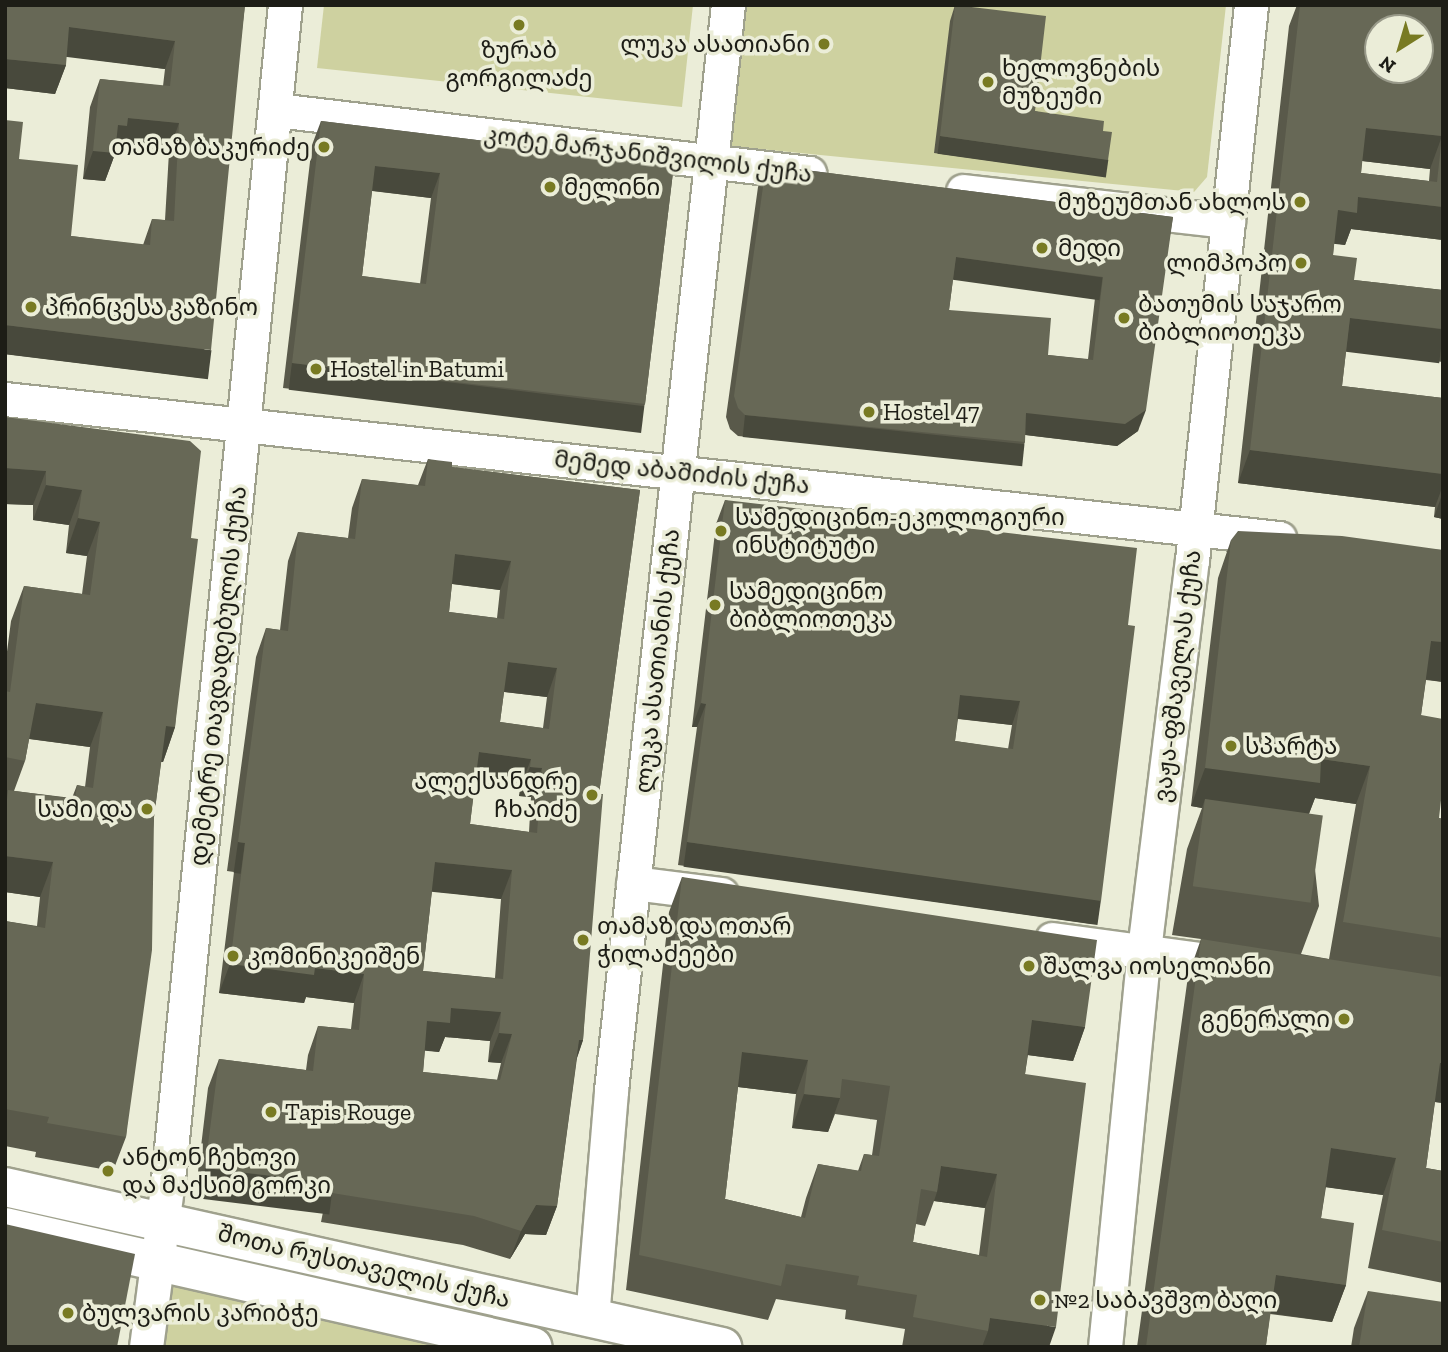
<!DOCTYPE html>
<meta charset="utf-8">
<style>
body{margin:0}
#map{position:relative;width:1448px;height:1352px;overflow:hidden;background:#ebedd8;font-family:"Zilla Slab","Noto Sans Georgian",serif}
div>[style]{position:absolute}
.green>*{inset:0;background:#ced1a0}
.roads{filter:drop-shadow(2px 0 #9fa18d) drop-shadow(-2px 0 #9fa18d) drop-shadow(0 2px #9fa18d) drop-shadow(0 -2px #9fa18d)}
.minor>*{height:33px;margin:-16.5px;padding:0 16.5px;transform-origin:16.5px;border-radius:16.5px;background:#fff}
.secondary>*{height:38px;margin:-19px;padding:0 19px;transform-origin:19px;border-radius:19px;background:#fff}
.wall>*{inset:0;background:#59594a}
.shaded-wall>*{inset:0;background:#48493c;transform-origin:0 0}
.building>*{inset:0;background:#676856;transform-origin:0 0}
.dots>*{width:19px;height:19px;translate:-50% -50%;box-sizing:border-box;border:4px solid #ebedd8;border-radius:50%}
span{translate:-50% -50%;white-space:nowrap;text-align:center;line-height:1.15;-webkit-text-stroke:7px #ebedd8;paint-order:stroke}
.poi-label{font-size:24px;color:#1d1d16}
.right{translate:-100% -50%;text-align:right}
.left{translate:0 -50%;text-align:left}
.street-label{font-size:24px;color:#1d1d16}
.frame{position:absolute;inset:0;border:7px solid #1d1d16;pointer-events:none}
.north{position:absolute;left:1364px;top:14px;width:70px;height:70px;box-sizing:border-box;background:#ebedd8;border:2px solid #999a8a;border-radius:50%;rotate:217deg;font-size:19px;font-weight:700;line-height:28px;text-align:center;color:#1d1d16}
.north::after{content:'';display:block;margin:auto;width:24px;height:32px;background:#787a22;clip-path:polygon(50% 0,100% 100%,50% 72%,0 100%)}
</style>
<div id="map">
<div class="green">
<i style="clip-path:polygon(324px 5px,693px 5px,682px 107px,317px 68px)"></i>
<i style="clip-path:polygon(738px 5px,1226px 5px,1207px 177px,1194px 192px,729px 146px)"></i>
<i style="clip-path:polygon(174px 1278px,498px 1347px,152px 1347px,157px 1297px)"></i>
</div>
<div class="roads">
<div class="minor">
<i style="left:276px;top:110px;width:537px;rotate:6.74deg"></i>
<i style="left:963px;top:191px;width:267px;rotate:6.5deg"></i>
<i style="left:5px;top:399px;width:1282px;rotate:6.23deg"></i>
<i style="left:633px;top:883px;width:89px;rotate:7.1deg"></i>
<i style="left:1052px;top:939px;width:187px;rotate:7.7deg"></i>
<i style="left:592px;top:1318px;width:229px;rotate:-85.2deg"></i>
<i style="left:611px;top:1090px;width:1091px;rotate:-83.85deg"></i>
<i style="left:146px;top:1347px;width:169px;rotate:-82.5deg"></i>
<i style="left:168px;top:1179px;width:1180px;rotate:-84.31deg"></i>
<i style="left:1105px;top:1347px;width:399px;rotate:-84.4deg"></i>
<i style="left:1144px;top:950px;width:393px;rotate:-83deg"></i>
<i style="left:1192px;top:560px;width:558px;rotate:-83.93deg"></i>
</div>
<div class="secondary">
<i style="left:5px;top:1187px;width:735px;rotate:12.58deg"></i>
<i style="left:5px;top:1227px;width:541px;rotate:12.8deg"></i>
</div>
</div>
<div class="wall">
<i style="clip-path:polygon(5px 5px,245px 5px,201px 378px,5px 354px,19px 159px,71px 236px,143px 245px,152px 219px,165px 220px,169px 152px,120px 146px,117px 154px,115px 154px,105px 181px,83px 179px,90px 107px,100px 79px,163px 86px,165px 69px,66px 56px,66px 65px,55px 94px,5px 88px)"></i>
<i style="clip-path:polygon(955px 5px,1035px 111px,1103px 131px,1108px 160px,1102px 176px,934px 153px,950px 21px)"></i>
<i style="clip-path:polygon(evenodd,1297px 5px,1443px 5px,1443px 240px,1351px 229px,1345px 245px,1334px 243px,1333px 255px,1354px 280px,1443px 290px,1443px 362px,1346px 351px,1342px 386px,1443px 398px,1443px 519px,1434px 517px,1435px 507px,1238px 483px,1289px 26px,1297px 5px,1362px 161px,1430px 169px,1429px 181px,1361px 173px,1362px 161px)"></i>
<i style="clip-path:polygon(evenodd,321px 121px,674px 164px,645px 404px,636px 428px,283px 388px,312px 145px,321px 121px,372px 191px,431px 198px,420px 284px,362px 276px,372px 191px)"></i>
<i style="clip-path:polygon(evenodd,766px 165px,1173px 217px,1138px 431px,1117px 446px,1025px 435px,1025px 442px,1017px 463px,738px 436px,730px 429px,726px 417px,758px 187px,766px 165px,953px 279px,1095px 298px,1088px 359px,1048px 355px,949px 310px,953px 279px)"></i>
<i style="clip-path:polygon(evenodd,5px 417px,191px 538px,175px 727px,163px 762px,161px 762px,154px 817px,126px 1137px,113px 1171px,35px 1157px,36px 1152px,5px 1146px,5px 921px,37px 926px,40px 897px,5px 892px,5px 798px,6px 795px,5px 794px,5px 667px,11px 621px,24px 586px,82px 594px,87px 556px,66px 553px,69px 525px,33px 520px,33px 505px,5px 504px,5px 417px,29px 739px,90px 747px,85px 787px,77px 785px,72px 798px,14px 791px,25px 761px,29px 739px)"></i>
<i style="clip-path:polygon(evenodd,428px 459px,452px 467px,640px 490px,599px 794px,583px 1040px,577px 1058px,557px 1206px,546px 1235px,525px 1234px,510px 1259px,463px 1245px,321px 1222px,323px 1212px,195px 1197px,208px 1088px,219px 1059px,306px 1070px,308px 1055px,318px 1026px,351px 1029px,354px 1003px,306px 997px,304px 1003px,219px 993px,234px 872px,227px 871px,256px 657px,266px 628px,280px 630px,288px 561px,298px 532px,348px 538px,352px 508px,362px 479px,418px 485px,428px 459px,452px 584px,500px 590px,497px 618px,449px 612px,452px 584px,428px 459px,504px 692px,547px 697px,543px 728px,500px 722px,504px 692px,428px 459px,475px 782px,520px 788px,519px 796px,531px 797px,529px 832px,470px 824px,475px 782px,428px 459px,432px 891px,501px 899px,495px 978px,423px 971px,432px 891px,428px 459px,445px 1037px,490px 1041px,488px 1062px,501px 1063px,497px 1080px,423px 1072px,425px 1050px,439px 1052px,445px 1037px)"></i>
<i style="clip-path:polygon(evenodd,725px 500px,1128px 625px,1092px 924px,678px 865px,697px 727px,692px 727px,716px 524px,725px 500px,958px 719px,1012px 725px,1008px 749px,955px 741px,958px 719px)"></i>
<i style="clip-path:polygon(evenodd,1231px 540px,1443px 550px,1443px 682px,1426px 680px,1421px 715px,1439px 818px,1443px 819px,1443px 1103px,1435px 1102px,1426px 1168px,1443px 1171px,1443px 1283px,1368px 1268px,1383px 1195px,1326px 1187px,1321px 1218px,1346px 1285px,1332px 1322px,1270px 1314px,1266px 1345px,1271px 1347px,1137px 1347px,1188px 976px,1201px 939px,1172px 935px,1187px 849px,1202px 808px,1191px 806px,1218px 578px,1231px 540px,1315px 798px,1356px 804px,1329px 959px,1301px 954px,1319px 906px,1309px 814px,1315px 798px)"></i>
<i style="clip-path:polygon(evenodd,682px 877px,1085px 1027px,1073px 1061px,1028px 1055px,1025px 1074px,1049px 1347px,902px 1347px,905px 1329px,845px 1319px,846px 1310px,776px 1299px,768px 1320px,626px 1290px,669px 912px,682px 877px,738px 1087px,796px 1094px,792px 1128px,828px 1132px,835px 1114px,877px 1120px,872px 1155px,864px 1154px,858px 1171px,818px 1164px,806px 1198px,801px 1217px,725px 1199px,738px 1087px,682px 877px,934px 1201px,985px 1208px,979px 1255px,913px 1242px,916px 1224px,925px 1226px,934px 1201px)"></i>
<i style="clip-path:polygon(1368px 1291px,1443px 1347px,1351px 1347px,1354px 1328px)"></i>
</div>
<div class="shaded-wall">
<i style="clip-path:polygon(69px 27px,175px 41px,165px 69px,59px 56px)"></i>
<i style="clip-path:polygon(5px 59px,66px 65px,55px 94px,5px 88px)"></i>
<i style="clip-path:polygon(128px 118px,179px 123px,169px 152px,120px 146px,117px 154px,115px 154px,105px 181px,83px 179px,93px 151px,118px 125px)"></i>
<i style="clip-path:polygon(1366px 128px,1442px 136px,1430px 169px,1354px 160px)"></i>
<i style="left:940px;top:136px;width:170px;height:18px;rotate:8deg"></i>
<i style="clip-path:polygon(375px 166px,440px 173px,431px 198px,366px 190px)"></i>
<i style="clip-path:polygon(1358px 197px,1443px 207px,1443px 240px,1351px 229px,1345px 245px,1326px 243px,1338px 210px)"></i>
<i style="left:956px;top:257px;width:148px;height:23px;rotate:8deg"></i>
<i style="left:1350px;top:318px;width:94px;height:34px;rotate:7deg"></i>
<i style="left:5px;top:325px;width:208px;height:29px;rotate:7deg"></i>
<i style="left:292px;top:363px;width:355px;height:27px;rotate:7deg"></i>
<i style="clip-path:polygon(1146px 410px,1138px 431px,1117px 446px,1018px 434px,1026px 413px)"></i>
<i style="left:745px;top:415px;width:281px;height:22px;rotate:6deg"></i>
<i style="clip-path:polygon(1250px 450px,1443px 474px,1443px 485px,1435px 507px,1238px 483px)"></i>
<i style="clip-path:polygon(5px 468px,46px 471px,33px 505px,5px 504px)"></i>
<i style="clip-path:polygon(46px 485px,82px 490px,69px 525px,33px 520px)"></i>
<i style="clip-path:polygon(1443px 492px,1443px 519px,1434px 517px)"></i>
<i style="clip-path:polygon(78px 518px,100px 522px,87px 556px,66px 553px)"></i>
<i style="clip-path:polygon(455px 554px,511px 561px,500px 590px,445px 583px)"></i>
<i style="clip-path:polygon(1431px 641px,1443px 642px,1443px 682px,1417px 678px)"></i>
<i style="clip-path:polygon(508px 662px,557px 668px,547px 697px,497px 691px)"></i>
<i style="clip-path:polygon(960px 695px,1020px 701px,1012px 725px,952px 718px)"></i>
<i style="clip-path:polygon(36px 703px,103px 712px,90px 747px,23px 738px)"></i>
<i style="clip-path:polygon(701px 703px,706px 704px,697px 727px,692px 727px)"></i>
<i style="clip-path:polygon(166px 726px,175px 727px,163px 762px,153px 760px)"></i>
<i style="clip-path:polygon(479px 752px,531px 759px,520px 788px,468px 781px)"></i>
<i style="clip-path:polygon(1321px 759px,1370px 766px,1356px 804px,1315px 798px,1306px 821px,1205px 799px,1202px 808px,1191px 806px,1205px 768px)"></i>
<i style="clip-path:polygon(530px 767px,542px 768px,531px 797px,519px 796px)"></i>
<i style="left:238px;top:842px;width:7px;height:31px;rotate:8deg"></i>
<i style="left:687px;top:842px;width:418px;height:25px;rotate:8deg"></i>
<i style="clip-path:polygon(5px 856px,53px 862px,40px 897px,5px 892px)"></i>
<i style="clip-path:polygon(435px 862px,512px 870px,501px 899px,424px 891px)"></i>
<i style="clip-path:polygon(230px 964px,315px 968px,364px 974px,354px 1003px,306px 997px,304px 1003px,219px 993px)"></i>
<i style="clip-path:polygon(451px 1008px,501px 1012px,490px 1041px,445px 1037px,439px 1052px,417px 1050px,427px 1021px)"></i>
<i style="clip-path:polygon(1032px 1020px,1085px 1027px,1073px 1061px,1020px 1054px)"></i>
<i style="clip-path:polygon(499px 1033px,512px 1034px,501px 1063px,488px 1062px)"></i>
<i style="clip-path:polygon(579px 1040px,583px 1040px,573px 1069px)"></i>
<i style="clip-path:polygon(742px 1052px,808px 1060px,796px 1094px,730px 1086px)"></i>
<i style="clip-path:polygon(1440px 1063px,1443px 1063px,1443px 1103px,1427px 1101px)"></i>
<i style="clip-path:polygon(804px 1094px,840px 1098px,828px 1132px,792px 1128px)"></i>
<i style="clip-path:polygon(1331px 1148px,1396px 1158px,1383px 1195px,1317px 1186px)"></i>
<i style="clip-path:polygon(941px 1166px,997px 1174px,985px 1208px,934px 1201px,937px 1192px)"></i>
<i style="left:205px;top:1168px;width:129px;height:31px;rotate:7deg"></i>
<i style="clip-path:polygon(536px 1205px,557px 1206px,546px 1235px,525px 1234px,510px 1259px,521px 1231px)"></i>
<i style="clip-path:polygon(1276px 1275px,1346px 1285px,1332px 1322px,1262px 1312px)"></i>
<i style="clip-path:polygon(990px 1318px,1056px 1327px,1049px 1347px,982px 1347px,988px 1331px)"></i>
</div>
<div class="building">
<i style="clip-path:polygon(5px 5px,245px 5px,211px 350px,5px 325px,5px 120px,23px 122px,19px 159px,78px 165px,71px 236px,150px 245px,152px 219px,174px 221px,179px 123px,128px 118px,127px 126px,118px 125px,115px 153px,93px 151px,100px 79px,170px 86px,175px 41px,69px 27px,66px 65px,5px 59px)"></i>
<i style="clip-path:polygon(955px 5px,1046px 16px,1035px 111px,1104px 121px,1103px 131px,1112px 132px,1108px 160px,940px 136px)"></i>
<i style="clip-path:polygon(evenodd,1300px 5px,1443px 5px,1443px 207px,1358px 197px,1357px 213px,1338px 210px,1333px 255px,1357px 258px,1354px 280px,1443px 290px,1443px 329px,1350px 318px,1342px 386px,1443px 398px,1443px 474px,1250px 450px,1300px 5px,1378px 28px,1420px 28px,1420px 70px,1378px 70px,1378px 28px,1300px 5px,1366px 128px,1442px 136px,1437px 182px,1361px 173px,1366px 128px)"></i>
<i style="clip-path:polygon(evenodd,321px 121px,674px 164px,645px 404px,292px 363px,321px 121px,375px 166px,440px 173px,426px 284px,362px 276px,375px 166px)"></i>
<i style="clip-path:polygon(evenodd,766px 165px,1173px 217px,1146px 410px,1125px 424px,1026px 413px,1025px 442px,745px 415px,738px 408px,734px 396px,766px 165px,956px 257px,1103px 277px,1093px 360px,1048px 355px,1051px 318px,949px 310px,956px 257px)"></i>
<i style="clip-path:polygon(5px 417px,190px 441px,201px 451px,191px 538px,198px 539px,175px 727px,166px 726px,154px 817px,152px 950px,126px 1137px,47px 1123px,49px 1117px,5px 1109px,5px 921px,45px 928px,53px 862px,5px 856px,5px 817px,8px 790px,75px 799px,77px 785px,93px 788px,103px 712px,36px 703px,25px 761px,5px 757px,5px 691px,10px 692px,24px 586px,90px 595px,100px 522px,78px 518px,82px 490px,46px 485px,46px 471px,5px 468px)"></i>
<i style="clip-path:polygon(evenodd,428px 459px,452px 462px,452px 467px,640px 490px,599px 794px,603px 794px,583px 1040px,579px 1040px,557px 1206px,536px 1205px,521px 1231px,474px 1216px,332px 1193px,333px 1183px,205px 1168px,219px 1059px,313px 1071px,318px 1026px,359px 1030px,364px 974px,315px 968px,314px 975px,230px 964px,245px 843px,238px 842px,266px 628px,288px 631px,298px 532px,355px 539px,362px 479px,425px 486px,428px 459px,455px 554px,511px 561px,504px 619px,449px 612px,455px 554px,428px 459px,508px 662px,557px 668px,549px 729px,500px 722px,508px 662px,428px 459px,479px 752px,531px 759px,530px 767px,542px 768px,537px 833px,470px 824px,479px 752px,428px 459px,435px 862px,512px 870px,503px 979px,423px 971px,435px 862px,428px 459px,451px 1008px,501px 1012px,499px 1033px,512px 1034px,500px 1080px,423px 1072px,427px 1021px,450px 1023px,451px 1008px)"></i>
<i style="clip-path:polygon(evenodd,725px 500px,1137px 548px,1128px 625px,1135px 626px,1101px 901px,687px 842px,706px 704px,701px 703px,725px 500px,960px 695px,1020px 701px,1013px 749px,955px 741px,960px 695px)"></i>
<i style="clip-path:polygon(1238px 531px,1342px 536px,1443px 550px,1443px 642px,1431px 641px,1421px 715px,1443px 719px,1443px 783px,1439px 818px,1443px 819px,1443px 938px,1343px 922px,1370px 766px,1321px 759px,1320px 783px,1205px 768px,1231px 540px)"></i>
<i style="left:1205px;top:799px;width:119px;height:88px;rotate:8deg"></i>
<i style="clip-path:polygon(evenodd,682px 877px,1097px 940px,1085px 1027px,1032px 1020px,1025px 1074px,1086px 1083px,1056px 1327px,990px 1318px,988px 1331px,913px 1317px,917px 1295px,857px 1285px,859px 1276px,786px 1264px,781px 1286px,639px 1255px,682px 877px,742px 1052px,808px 1060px,804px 1094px,840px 1098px,842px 1079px,890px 1086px,879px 1156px,864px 1154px,861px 1171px,818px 1164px,805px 1218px,725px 1199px,742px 1052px,682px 877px,941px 1166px,997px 1174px,987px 1257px,913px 1242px,921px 1189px,937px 1192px,941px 1166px)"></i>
<i style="clip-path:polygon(1201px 939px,1443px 977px,1443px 1063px,1440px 1063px,1426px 1168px,1443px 1171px,1443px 1242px,1382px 1230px,1396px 1158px,1331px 1148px,1321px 1218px,1354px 1223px,1346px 1285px,1276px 1275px,1266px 1345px,1271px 1347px,1146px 1347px)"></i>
<i style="clip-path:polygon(5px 1224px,135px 1254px,117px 1347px,5px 1347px)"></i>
<i style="clip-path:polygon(1368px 1291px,1443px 1302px,1443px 1347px,1359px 1347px)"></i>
</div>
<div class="dots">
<i style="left:519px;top:25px;background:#787a22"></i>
<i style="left:824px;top:44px;background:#787a22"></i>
<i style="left:988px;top:82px;background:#787a22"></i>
<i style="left:324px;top:147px;background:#787a22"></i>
<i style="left:550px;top:187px;background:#787a22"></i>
<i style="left:1300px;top:202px;background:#787a22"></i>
<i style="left:1042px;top:248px;background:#787a22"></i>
<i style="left:1301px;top:263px;background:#787a22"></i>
<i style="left:31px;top:307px;background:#787a22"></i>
<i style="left:1124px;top:318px;background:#787a22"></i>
<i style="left:316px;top:369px;background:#787a22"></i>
<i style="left:869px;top:412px;background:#787a22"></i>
<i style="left:721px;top:531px;background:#787a22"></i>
<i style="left:715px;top:605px;background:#787a22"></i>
<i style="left:1231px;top:746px;background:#787a22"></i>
<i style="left:592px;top:795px;background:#787a22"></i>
<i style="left:147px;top:809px;background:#787a22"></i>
<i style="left:583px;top:940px;background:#787a22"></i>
<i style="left:233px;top:956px;background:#787a22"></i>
<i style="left:1029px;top:966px;background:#787a22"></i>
<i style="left:1344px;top:1019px;background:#787a22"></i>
<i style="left:271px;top:1112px;background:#787a22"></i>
<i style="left:108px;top:1171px;background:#787a22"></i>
<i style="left:1040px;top:1300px;background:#787a22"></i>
<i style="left:68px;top:1313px;background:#787a22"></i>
</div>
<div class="poi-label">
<span class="right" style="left:810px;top:44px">ლუკა ასათიანი</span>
<span style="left:519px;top:64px">ზურაბ<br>გორგილაძე</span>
<span class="left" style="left:1002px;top:82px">ხელოვნების<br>მუზეუმი</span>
<span class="right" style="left:310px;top:147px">თამაზ ბაკურიძე</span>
<span class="left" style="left:564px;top:187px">მელინი</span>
<span class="right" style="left:1286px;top:202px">მუზეუმთან ახლოს</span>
<span class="left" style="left:1058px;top:248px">მედი</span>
<span class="right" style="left:1287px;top:263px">ლიმპოპო</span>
<span class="left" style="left:1138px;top:318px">ბათუმის საჯარო<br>ბიბლიოთეკა</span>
<span class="left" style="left:45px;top:307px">პრინცესა კაზინო</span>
<span class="left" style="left:330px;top:369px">Hostel in Batumi</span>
<span class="left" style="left:883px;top:412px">Hostel 47</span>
<span class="left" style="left:735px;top:531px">სამედიცინო-ეკოლოგიური<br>ინსტიტუტი</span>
<span class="left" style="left:729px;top:605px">სამედიცინო<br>ბიბლიოთეკა</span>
<span class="left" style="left:1245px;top:746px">სპარტა</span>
<span class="right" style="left:578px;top:795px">ალექსანდრე<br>ჩხაიძე</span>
<span class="right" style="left:133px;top:809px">სამი და</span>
<span class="left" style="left:597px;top:940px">თამაზ და ოთარ<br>ჭილაძეები</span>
<span class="left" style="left:247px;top:956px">კომინიკეიშენ</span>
<span class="left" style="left:1043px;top:966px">შალვა იოსელიანი</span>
<span class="right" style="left:1330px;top:1019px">გენერალი</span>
<span class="left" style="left:285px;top:1112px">Tapis Rouge</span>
<span class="left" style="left:122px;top:1171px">ანტონ ჩეხოვი<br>და მაქსიმ გორკი</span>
<span class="left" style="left:1054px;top:1300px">№2 საბავშვო ბაღი</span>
<span class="left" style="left:82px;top:1313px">ბულვარის კარიბჭე</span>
</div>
<div class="street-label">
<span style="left:648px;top:154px;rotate:7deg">კოტე მარჯანიშვილის ქუჩა</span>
<span style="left:682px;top:472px;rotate:6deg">მემედ აბაშიძის ქუჩა</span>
<span style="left:657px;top:661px;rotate:-84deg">ლუკა ასათიანის ქუჩა</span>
<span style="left:218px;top:676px;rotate:-84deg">დემეტრე თავდადებულის ქუჩა</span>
<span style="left:1177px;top:676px;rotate:-83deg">ვაჟა-ფშაველას ქუჩა</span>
<span style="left:364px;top:1266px;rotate:13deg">შოთა რუსთაველის ქუჩა</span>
</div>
<div class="frame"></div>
<div class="north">N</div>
</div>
